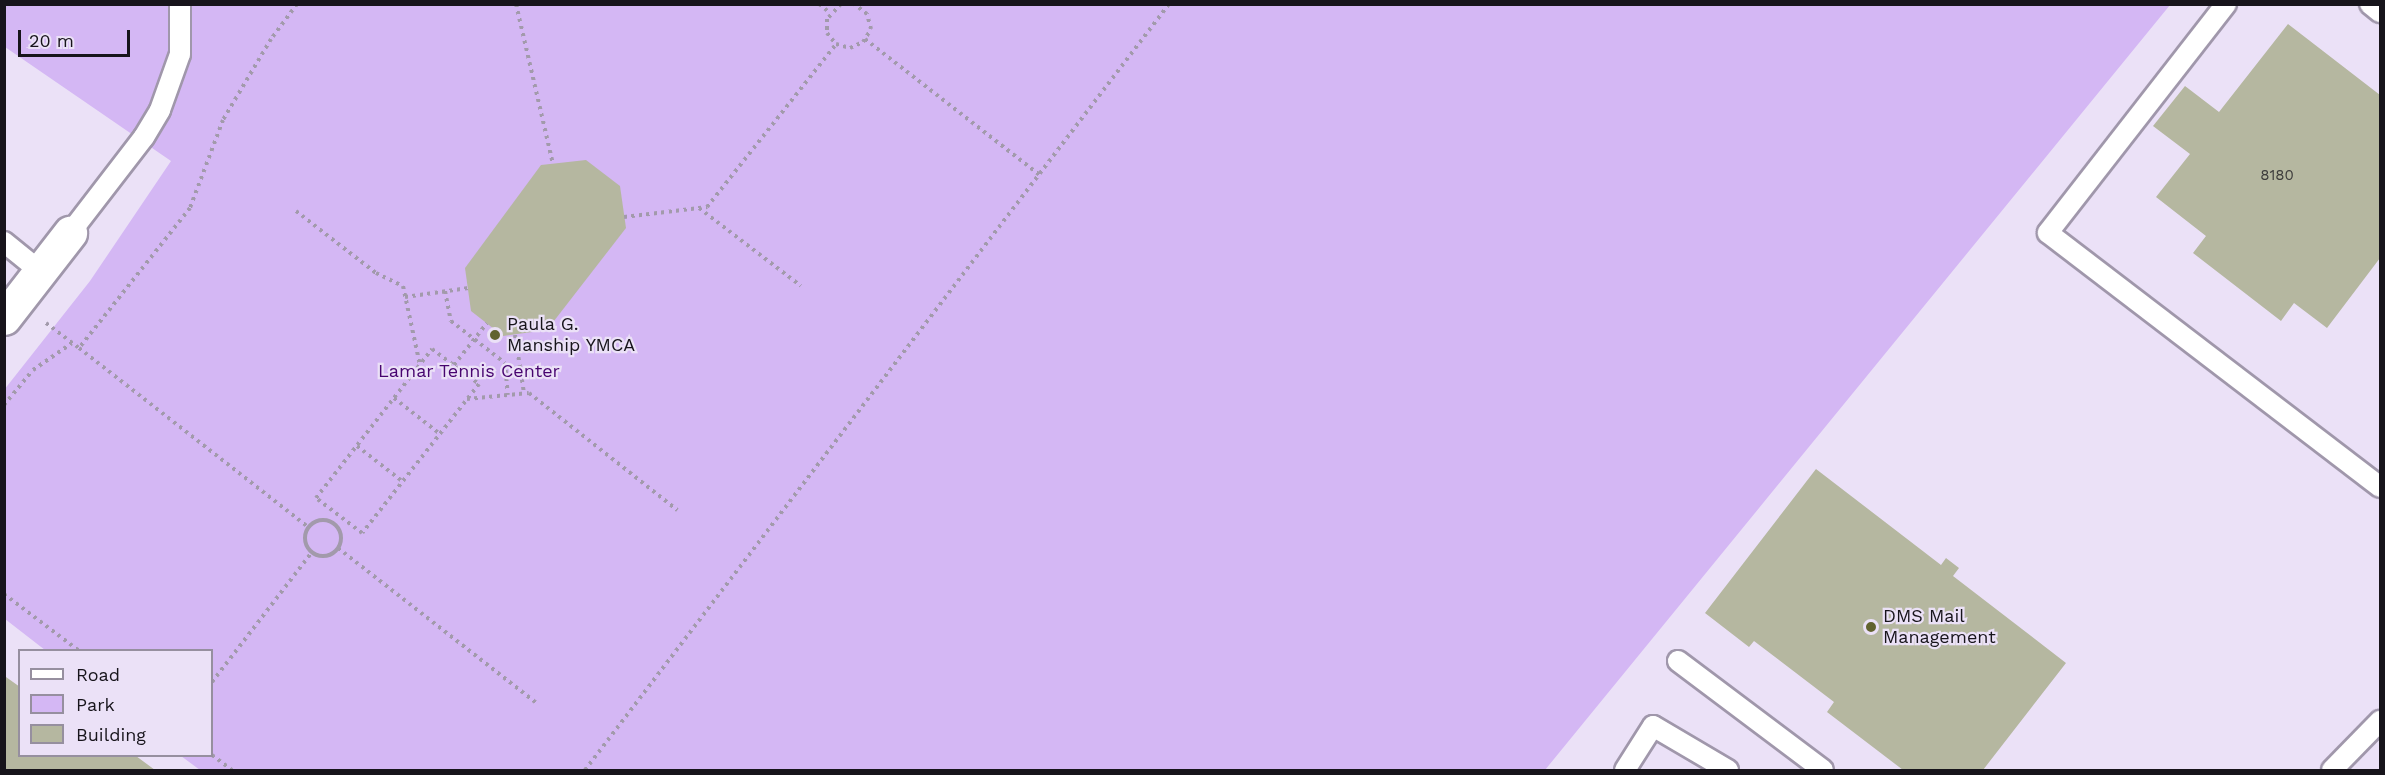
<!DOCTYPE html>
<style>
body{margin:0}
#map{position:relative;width:2385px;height:775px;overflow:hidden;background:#ebe1f7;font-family:"Work Sans",sans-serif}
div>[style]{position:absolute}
.green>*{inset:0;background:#d4b7f4}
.building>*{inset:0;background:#b5b7a0}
.path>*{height:4px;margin-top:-2px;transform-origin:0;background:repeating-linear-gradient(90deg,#a29aab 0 3px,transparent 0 7.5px)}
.path>.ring{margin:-2px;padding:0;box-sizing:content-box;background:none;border:4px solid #a29aab;border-radius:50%}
.roads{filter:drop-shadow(2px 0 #a097ab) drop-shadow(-2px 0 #a097ab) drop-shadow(0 2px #a097ab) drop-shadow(0 -2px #a097ab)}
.lane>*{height:20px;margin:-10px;padding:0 10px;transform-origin:10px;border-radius:10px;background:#fff}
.street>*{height:33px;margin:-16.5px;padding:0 16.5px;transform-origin:16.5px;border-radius:16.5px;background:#fff}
.dots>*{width:16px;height:16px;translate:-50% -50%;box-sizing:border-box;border:3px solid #ebe1f7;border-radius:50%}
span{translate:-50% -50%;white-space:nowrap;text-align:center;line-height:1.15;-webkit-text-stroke:4.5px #ebe1f7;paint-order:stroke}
.number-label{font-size:15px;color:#3e3d3c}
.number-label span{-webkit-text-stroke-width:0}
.poi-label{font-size:18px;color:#17141b}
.left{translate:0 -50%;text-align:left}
.park-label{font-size:18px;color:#47046f}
.frame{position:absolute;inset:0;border:6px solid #17141b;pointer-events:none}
.legend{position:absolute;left:18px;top:649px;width:195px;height:108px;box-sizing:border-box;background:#ebe1f7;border:2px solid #968f9f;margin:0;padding:8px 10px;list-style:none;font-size:18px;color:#17141b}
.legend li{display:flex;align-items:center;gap:12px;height:30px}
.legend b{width:30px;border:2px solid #968f9f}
.scale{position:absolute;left:18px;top:30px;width:112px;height:27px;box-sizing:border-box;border:3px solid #17141b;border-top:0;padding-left:8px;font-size:18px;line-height:21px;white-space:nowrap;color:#17141b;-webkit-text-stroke:4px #ebe1f7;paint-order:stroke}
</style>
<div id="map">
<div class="green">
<i style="clip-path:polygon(5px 5px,2170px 5px,1545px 770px,200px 770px,181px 756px,212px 756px,212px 650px,45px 650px,5px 619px,4px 390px,90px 281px,171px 161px,5px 47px)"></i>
</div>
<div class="building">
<i style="clip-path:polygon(2288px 24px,2380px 95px,2380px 258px,2327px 328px,2294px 303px,2281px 321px,2193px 253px,2206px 236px,2156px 197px,2190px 154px,2153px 126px,2185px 86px,2219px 112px)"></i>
<i style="clip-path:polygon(586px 160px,620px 186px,626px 228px,547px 330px,503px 336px,471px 311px,465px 268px,541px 165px)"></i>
<i style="clip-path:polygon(1816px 469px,1941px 565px,1946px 558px,1959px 568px,1953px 576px,2066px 663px,1983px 770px,1903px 770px,1827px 712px,1834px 702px,1754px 641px,1749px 647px,1705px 613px)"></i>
<i style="clip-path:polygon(6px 677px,20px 687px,20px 756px,136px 756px,155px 770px,4px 770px)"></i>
</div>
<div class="path">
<i style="left:297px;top:4px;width:44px;rotate:126.6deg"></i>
<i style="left:271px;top:39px;width:94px;rotate:120.7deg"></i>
<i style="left:223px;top:120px;width:94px;rotate:110.6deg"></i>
<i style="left:190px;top:208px;width:179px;rotate:128.4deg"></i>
<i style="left:79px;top:348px;width:292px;rotate:38deg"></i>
<i style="left:516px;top:4px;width:164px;rotate:77deg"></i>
<i style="left:819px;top:4px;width:14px;rotate:39deg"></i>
<i style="left:841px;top:4px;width:21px;rotate:133deg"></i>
<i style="left:827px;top:19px;width:14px;rotate:90deg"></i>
<i style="left:827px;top:33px;width:14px;rotate:51deg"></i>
<i style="left:836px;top:44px;width:15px;rotate:16deg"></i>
<i style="left:850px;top:48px;width:14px;rotate:-25deg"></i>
<i style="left:863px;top:42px;width:15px;rotate:-58deg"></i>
<i style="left:871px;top:29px;width:16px;rotate:-105deg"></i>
<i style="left:867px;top:14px;width:16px;rotate:-142deg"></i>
<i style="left:865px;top:39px;width:222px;rotate:37.9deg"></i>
<i style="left:699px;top:208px;width:128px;rotate:37.4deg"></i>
<i style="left:296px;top:211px;width:101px;rotate:37.8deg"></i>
<i style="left:376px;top:273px;width:30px;rotate:26deg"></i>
<i style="left:403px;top:286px;width:81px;rotate:77.9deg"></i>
<i style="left:624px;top:217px;width:84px;rotate:-6.9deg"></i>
<i style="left:707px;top:207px;width:208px;rotate:-51.6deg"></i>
<i style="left:445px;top:291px;width:31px;rotate:79deg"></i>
<i style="left:451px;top:321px;width:68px;rotate:37.9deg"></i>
<i style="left:505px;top:363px;width:32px;rotate:85deg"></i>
<i style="left:405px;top:297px;width:64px;rotate:-8.1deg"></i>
<i style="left:46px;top:323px;width:41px;rotate:37.1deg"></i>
<i style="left:515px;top:335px;width:59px;rotate:81.2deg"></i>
<i style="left:432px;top:349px;width:59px;rotate:36.7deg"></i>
<i style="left:479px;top:384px;width:189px;rotate:128.1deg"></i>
<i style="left:362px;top:533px;width:58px;rotate:-142.7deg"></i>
<i style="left:316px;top:498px;width:189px;rotate:-52.1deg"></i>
<i style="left:454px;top:365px;width:53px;rotate:-51.8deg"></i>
<i style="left:394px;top:398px;width:58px;rotate:38deg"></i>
<i style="left:467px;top:399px;width:62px;rotate:-5.5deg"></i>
<i style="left:529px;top:393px;width:189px;rotate:38.3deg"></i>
<i style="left:4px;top:405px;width:45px;rotate:-50.4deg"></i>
<i style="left:33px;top:370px;width:47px;rotate:-34.7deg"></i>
<i style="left:357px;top:446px;width:57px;rotate:37.9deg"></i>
<i class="ring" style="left:305px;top:520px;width:32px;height:32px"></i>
<i style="left:338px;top:548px;width:254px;rotate:38deg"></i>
<i style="left:4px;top:594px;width:93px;rotate:37.1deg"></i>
<i style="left:212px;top:682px;width:164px;rotate:-52.4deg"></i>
<i style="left:212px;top:755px;width:25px;rotate:37deg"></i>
<i style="left:585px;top:770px;width:963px;rotate:-52.68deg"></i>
</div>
<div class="roads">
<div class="lane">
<i style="left:2226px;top:4px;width:290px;rotate:127.9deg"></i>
<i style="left:2048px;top:233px;width:418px;rotate:37.4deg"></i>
<i style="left:2370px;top:4px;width:13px;rotate:39deg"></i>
<i style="left:70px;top:233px;width:121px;rotate:-52.4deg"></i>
<i style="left:144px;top:137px;width:31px;rotate:-59deg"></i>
<i style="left:160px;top:110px;width:59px;rotate:-70.3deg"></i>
<i style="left:180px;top:54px;width:50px;rotate:-90deg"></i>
<i style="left:4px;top:242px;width:48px;rotate:39deg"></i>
<i style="left:1678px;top:661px;width:181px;rotate:36.9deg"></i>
<i style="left:1625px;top:770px;width:52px;rotate:-57.5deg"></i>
<i style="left:1653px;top:726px;width:87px;rotate:30.4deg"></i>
<i style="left:2332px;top:770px;width:69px;rotate:-45.6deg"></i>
</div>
<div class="street">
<i style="left:4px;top:318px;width:108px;rotate:-52.2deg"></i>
</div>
</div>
<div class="dots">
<i style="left:495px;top:335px;background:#626330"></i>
<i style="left:1871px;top:627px;background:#626330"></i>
</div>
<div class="number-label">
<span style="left:2277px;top:176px">8180</span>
</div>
<div class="poi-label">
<span class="left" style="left:507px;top:335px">Paula G.<br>Manship YMCA</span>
<span class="left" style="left:1883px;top:627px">DMS Mail<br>Management</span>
</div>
<div class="park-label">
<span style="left:469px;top:371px">Lamar Tennis Center</span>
</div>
<div class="frame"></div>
<ul class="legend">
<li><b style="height:8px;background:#fff"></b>Road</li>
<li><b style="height:16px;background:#d4b7f4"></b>Park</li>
<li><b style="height:16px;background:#b5b7a0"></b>Building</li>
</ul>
<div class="scale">20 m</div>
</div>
